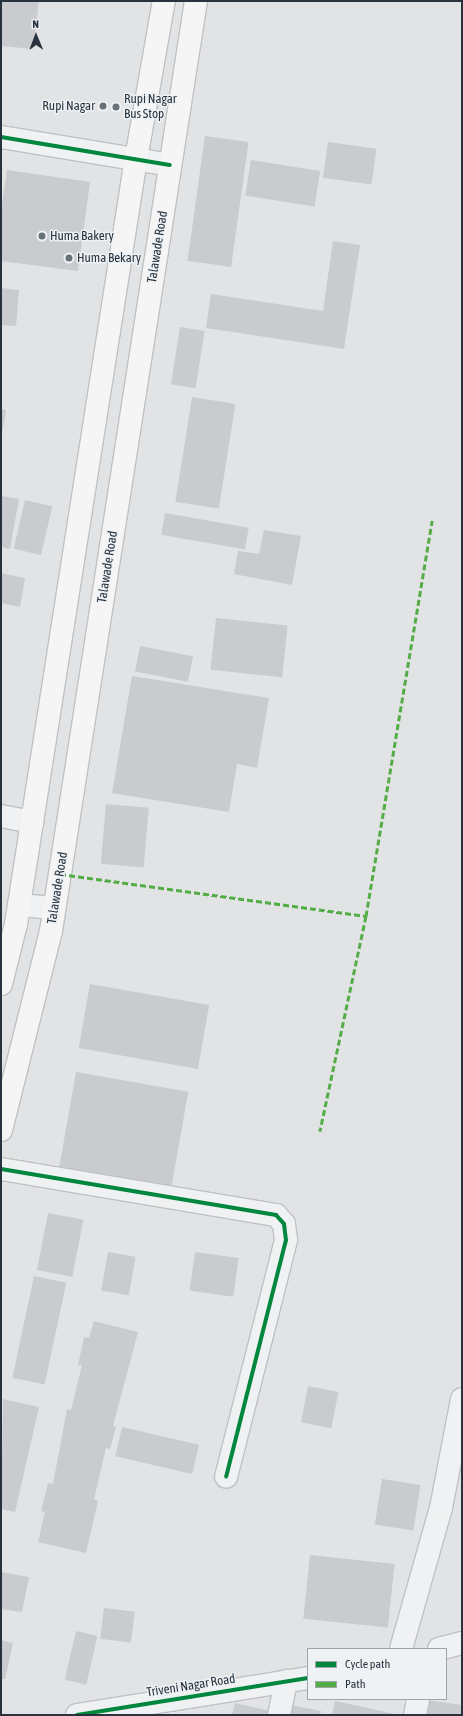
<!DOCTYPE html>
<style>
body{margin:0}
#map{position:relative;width:463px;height:1716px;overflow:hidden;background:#e1e3e5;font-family:"Asap Condensed",sans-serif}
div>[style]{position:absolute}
.building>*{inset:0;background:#c9cbce;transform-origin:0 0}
.roads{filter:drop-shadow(1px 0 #bfc1c3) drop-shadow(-1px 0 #bfc1c3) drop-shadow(0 1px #bfc1c3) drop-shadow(0 -1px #bfc1c3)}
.minor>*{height:22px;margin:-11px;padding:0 11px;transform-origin:11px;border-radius:11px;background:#f0f1f2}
.major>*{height:22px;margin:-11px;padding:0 11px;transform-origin:11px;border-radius:11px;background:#f5f5f6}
.quiet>*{height:3px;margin-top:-1.5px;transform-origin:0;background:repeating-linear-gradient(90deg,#53ac46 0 6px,transparent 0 9px)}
.cycleway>*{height:4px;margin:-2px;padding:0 2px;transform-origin:2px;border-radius:2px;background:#00873e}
.dots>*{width:11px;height:11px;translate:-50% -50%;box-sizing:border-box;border:2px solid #eef2f5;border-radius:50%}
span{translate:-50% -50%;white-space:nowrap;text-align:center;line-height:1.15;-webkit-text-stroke:3px #eef2f5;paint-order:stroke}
.poi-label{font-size:13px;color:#29333d}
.left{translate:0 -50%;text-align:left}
.right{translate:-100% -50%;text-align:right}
.street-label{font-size:13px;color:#29333d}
.frame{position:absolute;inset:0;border:2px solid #29333d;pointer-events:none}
.legend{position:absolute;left:307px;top:1648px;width:140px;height:52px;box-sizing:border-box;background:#eef2f5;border:1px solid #9fa6ab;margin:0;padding:5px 7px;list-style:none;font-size:12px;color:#29333d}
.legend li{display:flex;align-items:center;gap:8px;height:20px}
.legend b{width:20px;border:1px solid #9fa6ab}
.north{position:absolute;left:16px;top:16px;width:40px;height:40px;-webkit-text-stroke:3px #eef2f5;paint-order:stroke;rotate:359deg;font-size:11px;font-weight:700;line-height:16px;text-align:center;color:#29333d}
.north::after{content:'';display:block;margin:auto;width:14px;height:18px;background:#29333d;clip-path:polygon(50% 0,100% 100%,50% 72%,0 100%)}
</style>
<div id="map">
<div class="building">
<i style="clip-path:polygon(1px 1px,39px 1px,33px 49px,1px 46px)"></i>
<i style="left:205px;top:136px;width:44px;height:126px;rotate:8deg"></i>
<i style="left:328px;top:142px;width:49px;height:36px;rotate:8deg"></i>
<i style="left:251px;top:160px;width:70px;height:36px;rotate:9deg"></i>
<i style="clip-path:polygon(7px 170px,90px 182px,78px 271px,1px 261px,1px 211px)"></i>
<i style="clip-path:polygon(333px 241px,360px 245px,344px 349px,206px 328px,211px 294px,323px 311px)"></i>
<i style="clip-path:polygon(1px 288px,19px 290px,16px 326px,1px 325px)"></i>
<i style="left:180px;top:327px;width:25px;height:58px;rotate:9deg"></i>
<i style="left:192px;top:397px;width:44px;height:106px;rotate:9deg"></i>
<i style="clip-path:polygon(1px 409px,6px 410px,2px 434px,1px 434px)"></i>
<i style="clip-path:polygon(1px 496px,19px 499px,10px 549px,1px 547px)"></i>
<i style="left:25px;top:500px;width:28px;height:50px;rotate:13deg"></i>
<i style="left:165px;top:513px;width:85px;height:22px;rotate:10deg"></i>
<i style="clip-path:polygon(264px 530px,301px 536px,292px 585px,234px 574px,238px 551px,259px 554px)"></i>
<i style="clip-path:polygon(1px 573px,25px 578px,20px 607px,1px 603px)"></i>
<i style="left:216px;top:618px;width:72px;height:52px;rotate:6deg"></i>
<i style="left:140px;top:646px;width:54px;height:26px;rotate:11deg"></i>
<i style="clip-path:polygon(132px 676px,269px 698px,257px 768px,237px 764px,229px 812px,112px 793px)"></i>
<i style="left:106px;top:804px;width:43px;height:60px;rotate:5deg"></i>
<i style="left:90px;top:984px;width:121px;height:65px;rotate:10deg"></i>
<i style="left:76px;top:1072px;width:114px;height:106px;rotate:10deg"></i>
<i style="left:48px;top:1213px;width:36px;height:58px;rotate:11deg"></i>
<i style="left:108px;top:1252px;width:28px;height:39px;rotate:10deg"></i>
<i style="left:195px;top:1252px;width:44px;height:39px;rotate:8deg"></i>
<i style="left:34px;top:1276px;width:33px;height:104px;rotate:12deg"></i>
<i style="clip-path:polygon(94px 1321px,138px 1332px,113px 1426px,116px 1427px,110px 1449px,106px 1448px,94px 1499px,98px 1501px,86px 1553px,38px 1542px,45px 1512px,41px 1511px,48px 1483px,53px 1484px,67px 1409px,71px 1410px,82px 1365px,78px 1365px,84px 1337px,89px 1338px)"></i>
<i style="left:308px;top:1386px;width:31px;height:37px;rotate:11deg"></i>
<i style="clip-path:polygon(3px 1399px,39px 1407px,15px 1512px,1px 1509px)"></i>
<i style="left:122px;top:1427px;width:79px;height:30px;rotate:13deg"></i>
<i style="left:382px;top:1479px;width:39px;height:46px;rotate:9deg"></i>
<i style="left:310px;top:1555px;width:85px;height:64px;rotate:6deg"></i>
<i style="clip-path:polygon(1px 1572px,29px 1577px,22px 1612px,1px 1609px)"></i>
<i style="left:104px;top:1608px;width:31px;height:31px;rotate:7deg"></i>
<i style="left:76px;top:1631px;width:22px;height:50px;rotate:13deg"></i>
<i style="clip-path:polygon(1px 1640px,13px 1643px,5px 1679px,1px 1679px)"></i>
<i style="clip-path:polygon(420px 1699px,462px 1705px,462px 1715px,417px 1715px)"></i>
<i style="clip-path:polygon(335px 1701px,395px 1714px,395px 1715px,332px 1715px)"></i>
<i style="clip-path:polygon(235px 1703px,270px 1711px,269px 1715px,232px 1715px)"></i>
<i style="clip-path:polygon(285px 1704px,321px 1711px,320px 1715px,282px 1715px)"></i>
</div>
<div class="roads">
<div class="minor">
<i style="left:1px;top:137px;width:171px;rotate:9.4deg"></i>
<i style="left:1px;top:816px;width:32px;rotate:11deg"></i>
<i style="left:19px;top:905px;width:35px;rotate:5deg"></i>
<i style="left:1px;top:1169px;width:279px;rotate:9.5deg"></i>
<i style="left:276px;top:1215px;width:12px;rotate:48deg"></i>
<i style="left:284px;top:1224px;width:16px;rotate:83deg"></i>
<i style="left:286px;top:1240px;width:244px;rotate:104.2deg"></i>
<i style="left:401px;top:1649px;width:147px;rotate:-74.2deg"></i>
<i style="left:441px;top:1508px;width:111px;rotate:-79.1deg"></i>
<i style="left:439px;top:1649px;width:24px;rotate:-15deg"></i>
<i style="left:77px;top:1715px;width:234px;rotate:-9.1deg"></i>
<i style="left:279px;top:1715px;width:35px;rotate:-78deg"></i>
<i style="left:415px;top:1715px;width:16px;rotate:-79deg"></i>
</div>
<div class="major">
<i style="left:1px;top:984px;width:62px;rotate:-76deg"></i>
<i style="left:16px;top:924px;width:774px;rotate:-81.09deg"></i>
<i style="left:136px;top:159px;width:160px;rotate:-80deg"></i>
<i style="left:1px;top:1130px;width:205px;rotate:-75.9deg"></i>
<i style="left:51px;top:931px;width:941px;rotate:-81.14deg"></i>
</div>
</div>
<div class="quiet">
<i style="left:60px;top:874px;width:309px;rotate:7.8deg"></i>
<i style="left:366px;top:916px;width:220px;rotate:102.1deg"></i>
<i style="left:366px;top:916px;width:401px;rotate:-80.5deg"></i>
</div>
<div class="cycleway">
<i style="left:1px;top:137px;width:171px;rotate:9.4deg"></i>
<i style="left:1px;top:1169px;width:279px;rotate:9.5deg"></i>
<i style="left:276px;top:1215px;width:12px;rotate:48deg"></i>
<i style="left:284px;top:1224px;width:16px;rotate:83deg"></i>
<i style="left:286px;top:1240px;width:244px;rotate:104.2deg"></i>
<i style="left:77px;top:1715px;width:234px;rotate:-9.1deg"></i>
</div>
<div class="dots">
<i style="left:103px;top:106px;background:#697178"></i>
<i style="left:116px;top:107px;background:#697178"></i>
<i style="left:42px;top:236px;background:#697178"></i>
<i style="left:69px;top:258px;background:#697178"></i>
</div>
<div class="poi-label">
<span class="left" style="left:124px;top:107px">Rupi Nagar<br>Bus Stop</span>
<span class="right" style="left:95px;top:106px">Rupi Nagar</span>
<span class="left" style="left:50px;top:236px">Huma Bakery</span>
<span class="left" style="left:77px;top:258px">Huma Bekary</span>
</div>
<div class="street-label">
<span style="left:158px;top:247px;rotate:-81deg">Talawade Road</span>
<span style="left:108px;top:567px;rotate:-81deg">Talawade Road</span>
<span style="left:58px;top:888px;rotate:-81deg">Talawade Road</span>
<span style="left:191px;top:1686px;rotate:-9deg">Triveni Nagar Road</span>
</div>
<div class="frame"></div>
<ul class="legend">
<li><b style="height:5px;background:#00873e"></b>Cycle path</li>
<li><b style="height:5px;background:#53ac46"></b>Path</li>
</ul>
<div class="north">N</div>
</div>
